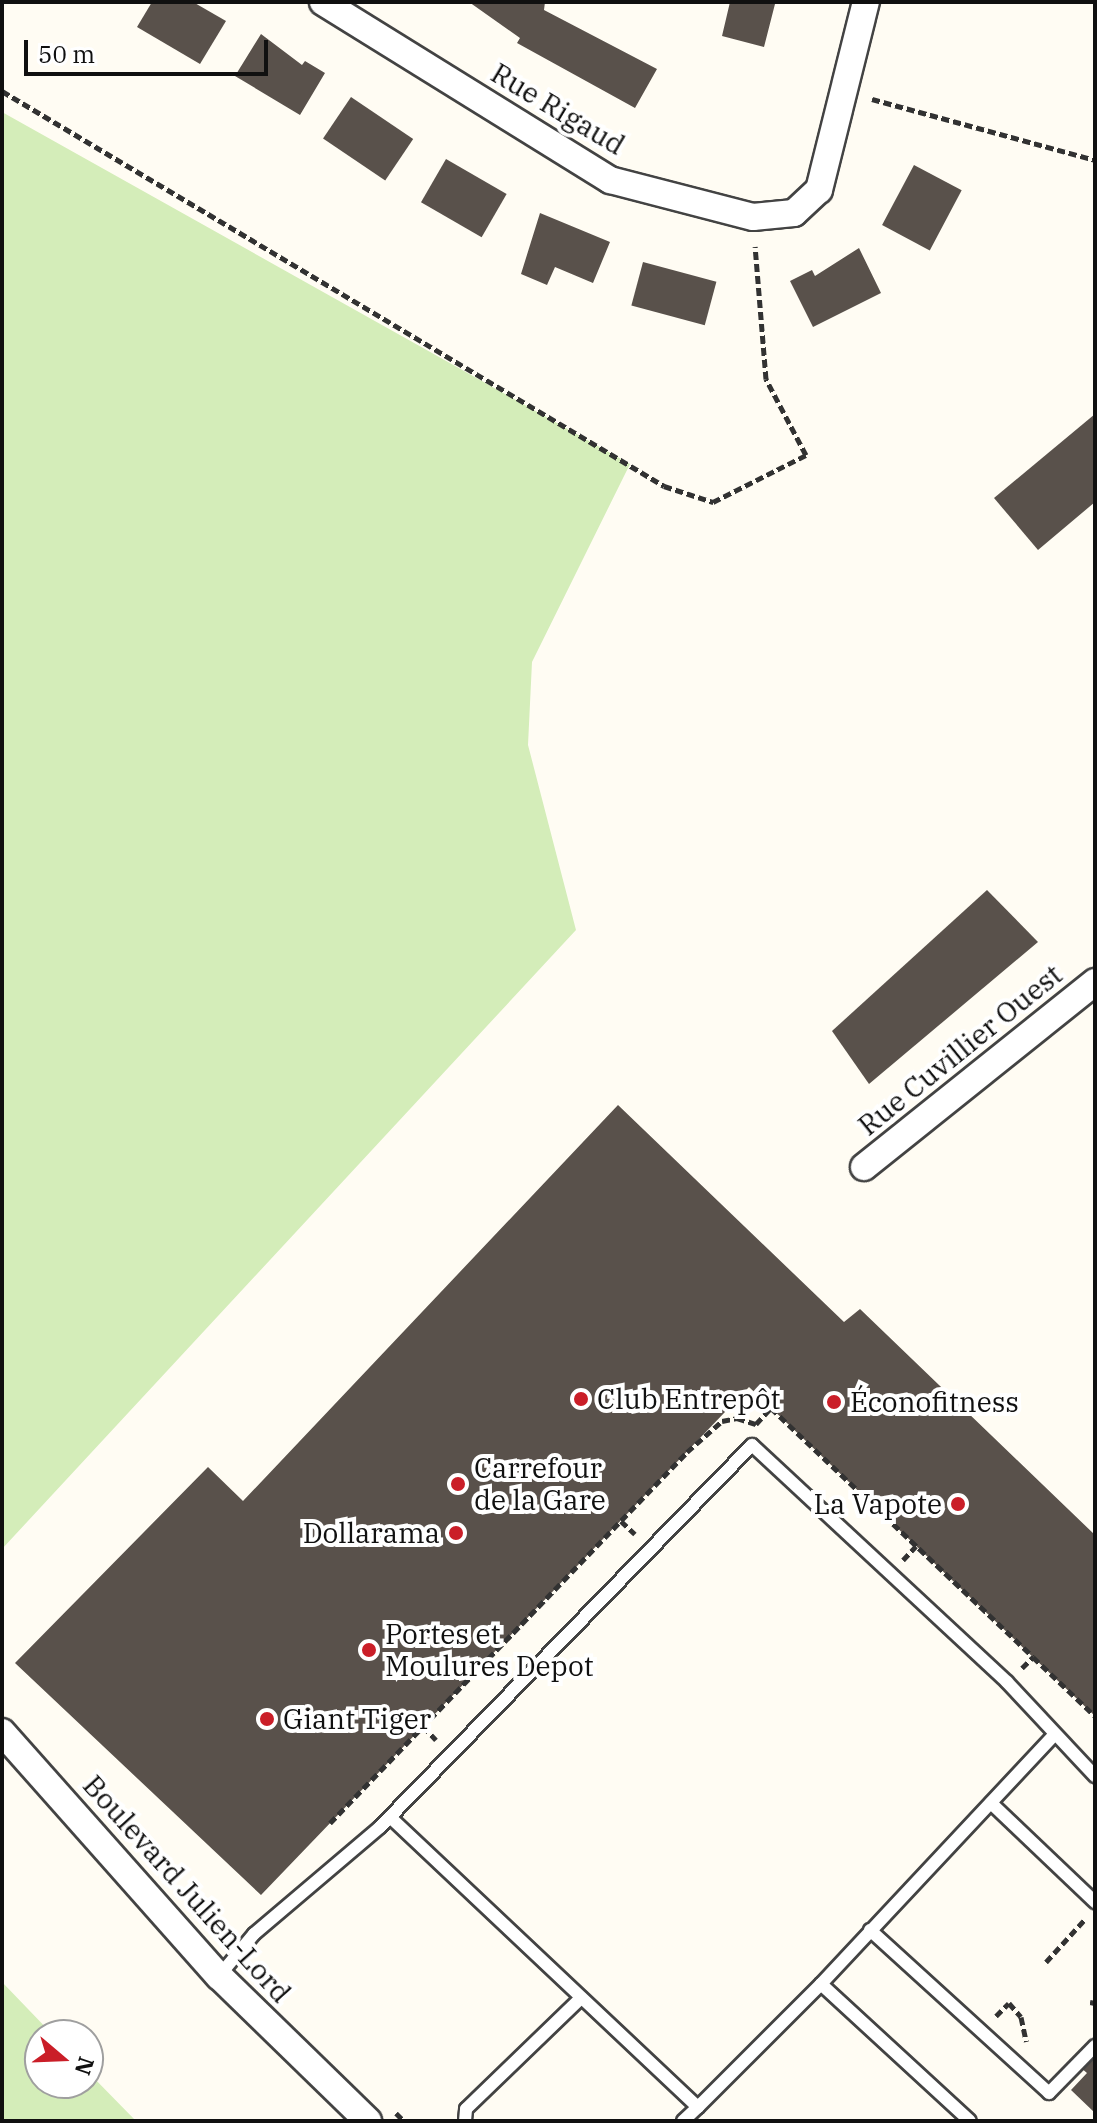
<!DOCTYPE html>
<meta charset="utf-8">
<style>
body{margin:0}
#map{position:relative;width:1097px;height:2123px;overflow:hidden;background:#fffcf3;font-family:"IBM Plex Serif",serif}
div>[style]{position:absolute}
.green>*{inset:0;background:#d4edb9}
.building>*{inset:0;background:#59514b;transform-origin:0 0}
.path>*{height:5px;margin-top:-2.5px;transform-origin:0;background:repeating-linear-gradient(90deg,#323232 0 8px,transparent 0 12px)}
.roads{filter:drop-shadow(2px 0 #434343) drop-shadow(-2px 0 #434343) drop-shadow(0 2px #434343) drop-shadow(0 -2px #434343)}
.service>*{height:12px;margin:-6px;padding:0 6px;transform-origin:6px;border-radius:6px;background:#fff}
.minor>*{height:26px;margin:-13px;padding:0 13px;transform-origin:13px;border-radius:13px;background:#fff}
.dots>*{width:22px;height:22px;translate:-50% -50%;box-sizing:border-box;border:4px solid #fff;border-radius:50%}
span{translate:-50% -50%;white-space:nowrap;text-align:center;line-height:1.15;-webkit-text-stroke:8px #fff;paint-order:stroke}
.street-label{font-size:28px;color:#101010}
.poi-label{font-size:28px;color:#101010}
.left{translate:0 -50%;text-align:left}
.right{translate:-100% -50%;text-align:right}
.frame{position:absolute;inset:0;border:4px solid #101010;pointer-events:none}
.north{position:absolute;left:24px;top:2019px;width:80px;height:80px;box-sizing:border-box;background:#fff;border:2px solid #9f9f9f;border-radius:50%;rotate:109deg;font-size:22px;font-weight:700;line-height:32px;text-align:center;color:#101010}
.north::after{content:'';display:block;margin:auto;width:28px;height:36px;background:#ca1e28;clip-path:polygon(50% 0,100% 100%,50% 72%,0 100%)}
.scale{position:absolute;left:24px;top:40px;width:244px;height:36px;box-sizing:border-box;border:4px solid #101010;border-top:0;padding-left:10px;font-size:24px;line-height:28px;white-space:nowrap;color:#101010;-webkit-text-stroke:6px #fff;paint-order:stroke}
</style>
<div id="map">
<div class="green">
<i style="clip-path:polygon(2px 112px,630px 464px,532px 662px,528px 745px,576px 930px,2px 1549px)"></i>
<i style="clip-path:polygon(2px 1982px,53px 2035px,40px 2035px,40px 2083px,88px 2083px,88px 2072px,136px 2121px,2px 2121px)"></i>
</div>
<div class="building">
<i style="clip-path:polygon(152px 2px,193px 2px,226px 21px,200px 64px,137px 27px)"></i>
<i style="clip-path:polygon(469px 2px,545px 2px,544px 10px,657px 69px,635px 108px,517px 43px,520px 38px)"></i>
<i style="clip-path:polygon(730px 2px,782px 2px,775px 4px,764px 47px,722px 36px)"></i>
<i style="clip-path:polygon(261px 34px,302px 65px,305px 61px,325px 73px,300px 115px,235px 76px)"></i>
<i style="left:351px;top:97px;width:75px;height:50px;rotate:34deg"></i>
<i style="left:446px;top:159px;width:70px;height:50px;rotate:30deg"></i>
<i style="left:914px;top:165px;width:54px;height:68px;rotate:28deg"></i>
<i style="clip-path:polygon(540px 213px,610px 242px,593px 283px,555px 267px,547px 285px,521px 274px)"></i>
<i style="clip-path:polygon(859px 248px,881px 293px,813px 327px,790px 281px,812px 270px,815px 276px)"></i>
<i style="left:643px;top:262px;width:76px;height:45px;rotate:15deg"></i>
<i style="clip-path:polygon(1095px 414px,1095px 502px,1038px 550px,994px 498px)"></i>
<i style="clip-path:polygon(987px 890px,1038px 942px,869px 1084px,832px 1031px)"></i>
<i style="clip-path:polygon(618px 1105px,844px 1322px,860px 1309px,1095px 1535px,1095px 1716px,749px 1387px,261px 1895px,15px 1663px,208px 1467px,243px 1501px)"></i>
<i style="clip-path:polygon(1095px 2054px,1095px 2113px,1071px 2090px,1087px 2073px,1081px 2068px)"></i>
</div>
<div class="path">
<i style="left:2px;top:91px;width:771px;rotate:30.82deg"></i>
<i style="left:664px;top:486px;width:52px;rotate:18.1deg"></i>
<i style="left:713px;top:502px;width:104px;rotate:-26.8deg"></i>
<i style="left:806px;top:455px;width:86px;rotate:-117.8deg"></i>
<i style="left:766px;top:379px;width:133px;rotate:-94.7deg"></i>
<i style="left:872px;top:99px;width:231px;rotate:15.3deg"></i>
<i style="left:621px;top:1521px;width:19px;rotate:43deg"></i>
<i style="left:903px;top:1560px;width:19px;rotate:-47deg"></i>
<i style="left:1022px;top:1668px;width:16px;rotate:-45deg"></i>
<i style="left:1033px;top:1657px;width:86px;rotate:43.6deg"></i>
<i style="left:423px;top:1726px;width:19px;rotate:47deg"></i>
<i style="left:330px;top:1823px;width:515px;rotate:-46.1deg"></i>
<i style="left:687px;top:1452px;width:47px;rotate:-41.5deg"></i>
<i style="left:722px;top:1421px;width:15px;rotate:-11deg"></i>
<i style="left:737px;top:1418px;width:20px;rotate:18deg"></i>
<i style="left:756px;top:1424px;width:22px;rotate:-47deg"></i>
<i style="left:771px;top:1408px;width:361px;rotate:43.5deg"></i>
<i style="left:1046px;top:1962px;width:59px;rotate:-47.7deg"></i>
<i style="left:1090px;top:2002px;width:5px;rotate:11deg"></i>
<i style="left:996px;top:2016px;width:18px;rotate:-45deg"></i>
<i style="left:1009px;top:2003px;width:18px;rotate:49deg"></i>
<i style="left:1021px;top:2017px;width:25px;rotate:78deg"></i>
<i style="left:396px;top:2113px;width:11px;rotate:45deg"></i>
</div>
<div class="roads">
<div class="service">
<i style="left:991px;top:1803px;width:144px;rotate:43.6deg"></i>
<i style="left:390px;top:1817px;width:423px;rotate:43.3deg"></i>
<i style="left:698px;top:2107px;width:174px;rotate:-45deg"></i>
<i style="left:821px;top:1984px;width:342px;rotate:-46.9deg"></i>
<i style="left:870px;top:1930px;width:242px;rotate:42.3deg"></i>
<i style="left:1049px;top:2093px;width:66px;rotate:-45.6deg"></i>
<i style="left:219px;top:1976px;width:55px;rotate:-50.2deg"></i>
<i style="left:254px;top:1934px;width:165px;rotate:-40.3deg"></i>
<i style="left:380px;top:1827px;width:533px;rotate:-45.76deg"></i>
<i style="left:752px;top:1445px;width:348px;rotate:42.9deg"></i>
<i style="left:1007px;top:1682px;width:129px;rotate:46.9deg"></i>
<i style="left:821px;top:1984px;width:202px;rotate:42.6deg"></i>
<i style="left:465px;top:2121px;width:12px;rotate:-85deg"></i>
<i style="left:466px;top:2109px;width:160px;rotate:-44deg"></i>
<i style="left:683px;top:2121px;width:21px;rotate:-43deg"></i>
</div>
<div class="minor">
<i style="left:323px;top:2px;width:338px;rotate:31.8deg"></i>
<i style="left:610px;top:180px;width:148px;rotate:14.5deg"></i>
<i style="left:753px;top:217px;width:41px;rotate:-5.6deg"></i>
<i style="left:794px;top:213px;width:34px;rotate:-43deg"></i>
<i style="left:819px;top:190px;width:194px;rotate:-76deg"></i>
<i style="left:864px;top:1167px;width:296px;rotate:-38.7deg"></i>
<i style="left:2px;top:1732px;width:327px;rotate:48.4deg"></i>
<i style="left:219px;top:1976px;width:208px;rotate:44.2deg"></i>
</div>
</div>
<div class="dots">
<i style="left:581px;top:1399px;background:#ca1e28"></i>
<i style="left:834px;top:1402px;background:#ca1e28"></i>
<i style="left:458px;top:1484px;background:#ca1e28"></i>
<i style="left:958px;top:1504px;background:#ca1e28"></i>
<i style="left:456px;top:1533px;background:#ca1e28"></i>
<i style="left:369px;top:1650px;background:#ca1e28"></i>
<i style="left:267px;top:1719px;background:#ca1e28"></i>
</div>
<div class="street-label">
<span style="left:558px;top:109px;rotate:31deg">Rue Rigaud</span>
<span style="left:960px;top:1050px;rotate:-39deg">Rue Cuvillier Ouest</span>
<span style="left:187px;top:1889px;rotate:48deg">Boulevard Julien-Lord</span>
</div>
<div class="poi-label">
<span class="left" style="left:597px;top:1399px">Club Entrepôt</span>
<span class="left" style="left:850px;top:1402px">Éconofitness</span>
<span class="left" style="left:474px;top:1484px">Carrefour<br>de la Gare</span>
<span class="right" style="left:942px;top:1504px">La Vapote</span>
<span class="right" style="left:440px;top:1533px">Dollarama</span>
<span class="left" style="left:385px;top:1650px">Portes et<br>Moulures Depot</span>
<span class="left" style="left:283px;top:1719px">Giant Tiger</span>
</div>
<div class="frame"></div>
<div class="north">N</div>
<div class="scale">50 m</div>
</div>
